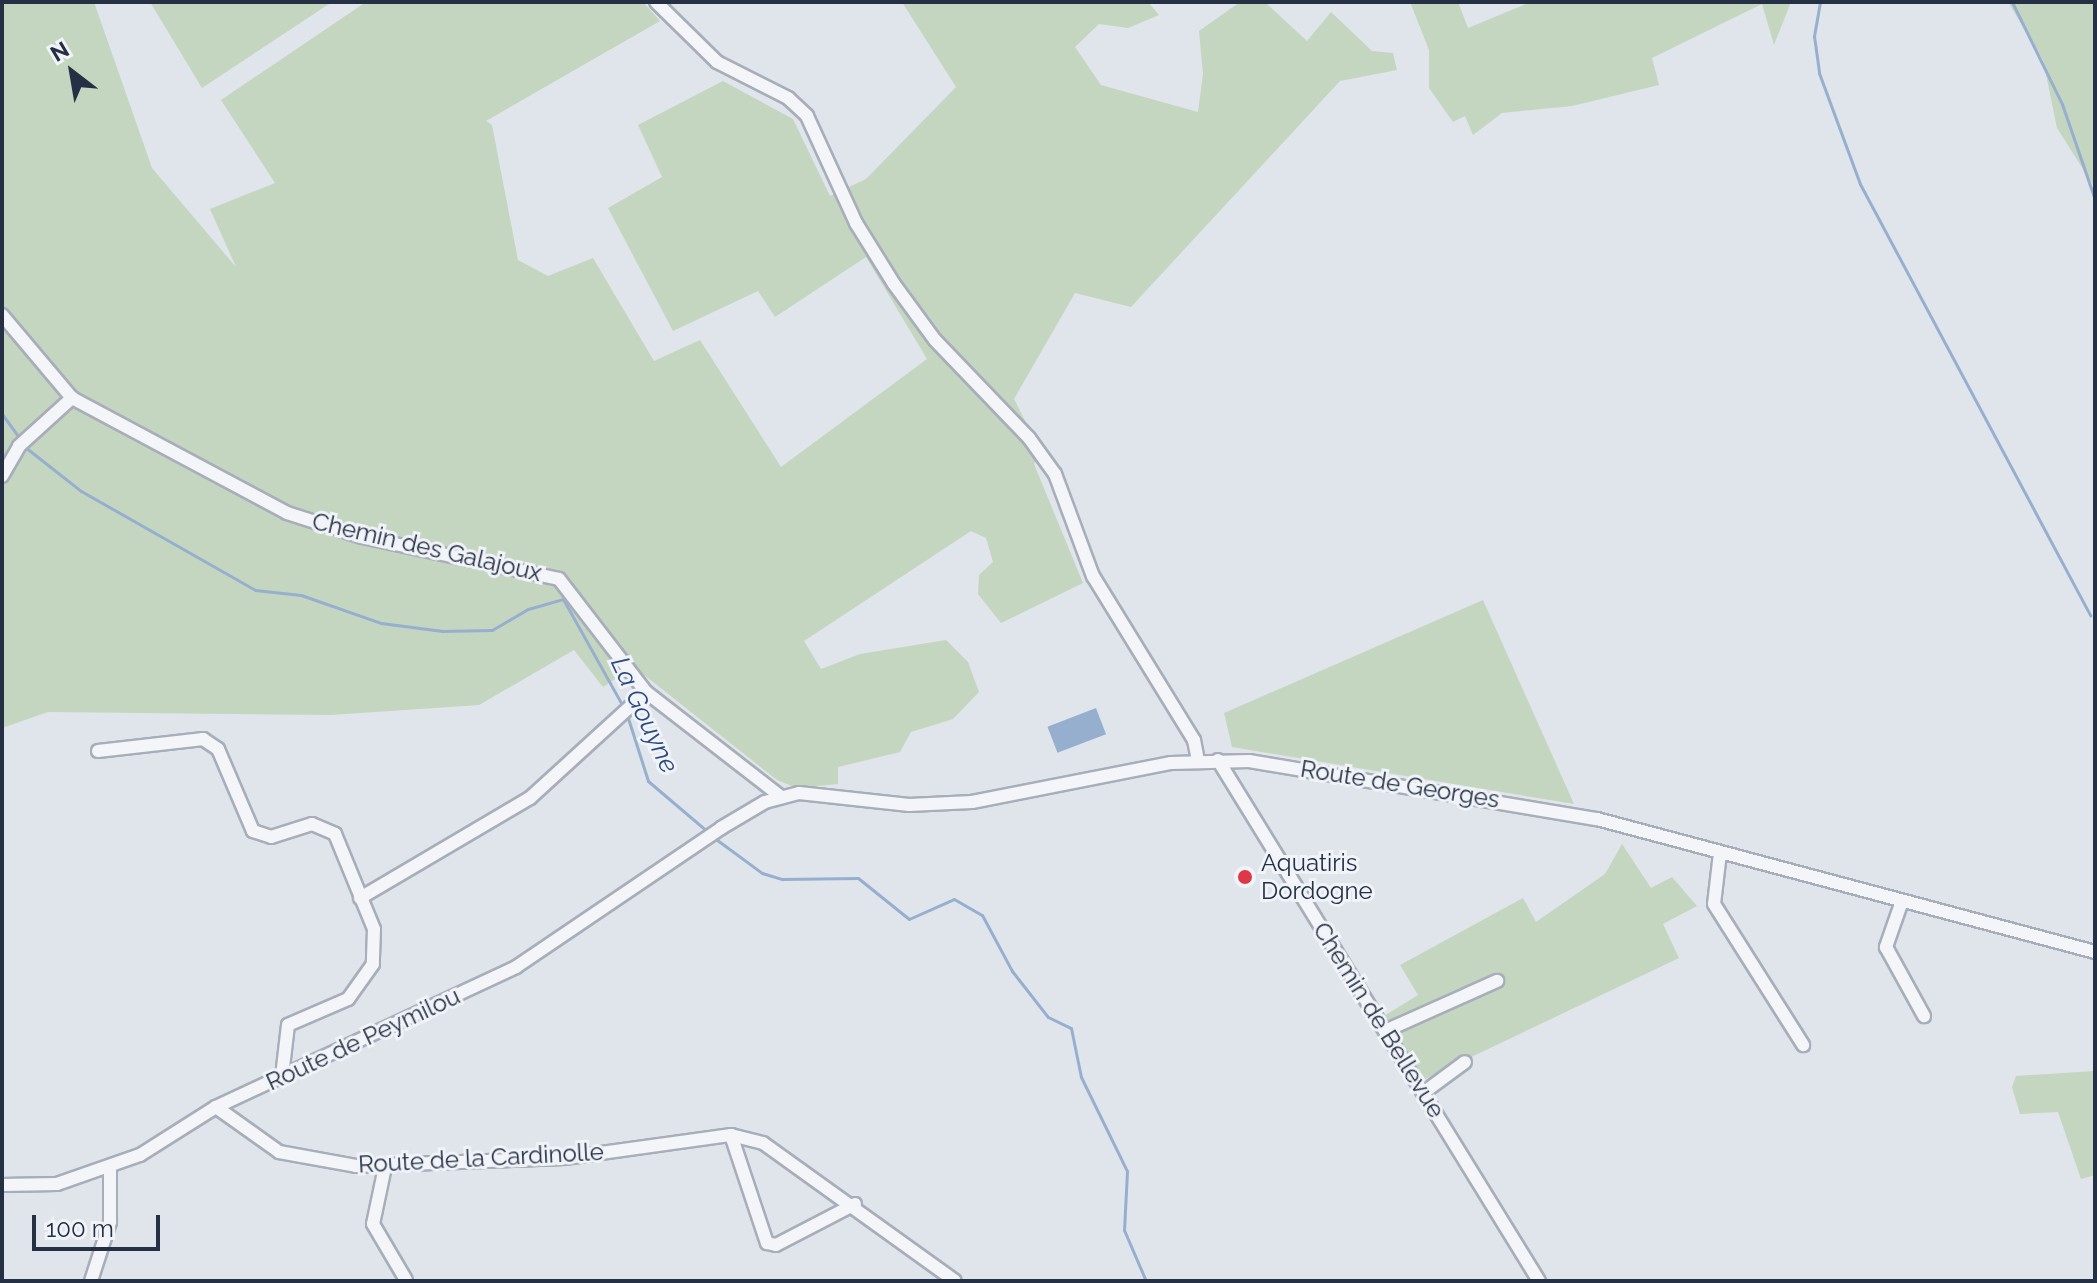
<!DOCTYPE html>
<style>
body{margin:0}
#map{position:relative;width:2097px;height:1283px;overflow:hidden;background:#e0e4eb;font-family:Raleway,sans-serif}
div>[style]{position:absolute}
.green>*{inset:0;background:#c4d6c0}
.water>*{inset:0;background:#97afcf;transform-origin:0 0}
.stream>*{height:3px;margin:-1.5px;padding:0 1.5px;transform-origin:1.5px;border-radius:1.5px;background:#97afcf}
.roads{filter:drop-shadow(2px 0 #a8aeb9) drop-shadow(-2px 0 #a8aeb9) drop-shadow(0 2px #a8aeb9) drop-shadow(0 -2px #a8aeb9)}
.minor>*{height:12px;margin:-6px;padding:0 6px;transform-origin:6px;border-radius:6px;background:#f3f5f8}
.dots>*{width:22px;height:22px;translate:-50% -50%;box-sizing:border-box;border:4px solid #f0f3f8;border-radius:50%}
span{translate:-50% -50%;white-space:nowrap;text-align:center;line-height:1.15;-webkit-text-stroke:6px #f0f3f8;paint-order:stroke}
.street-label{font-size:24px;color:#263044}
.poi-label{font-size:24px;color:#263044}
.left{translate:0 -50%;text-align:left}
.water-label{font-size:26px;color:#2c4b7d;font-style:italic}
.frame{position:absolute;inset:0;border:4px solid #263044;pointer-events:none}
.north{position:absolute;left:32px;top:32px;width:80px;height:80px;-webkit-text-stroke:6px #f0f3f8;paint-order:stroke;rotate:329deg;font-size:22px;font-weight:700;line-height:32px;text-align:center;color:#263044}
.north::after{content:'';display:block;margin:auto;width:28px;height:36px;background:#263044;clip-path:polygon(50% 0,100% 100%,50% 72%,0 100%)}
.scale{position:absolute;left:32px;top:1215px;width:128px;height:36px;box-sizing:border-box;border:4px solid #263044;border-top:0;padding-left:10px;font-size:24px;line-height:28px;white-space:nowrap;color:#263044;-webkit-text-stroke:6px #f0f3f8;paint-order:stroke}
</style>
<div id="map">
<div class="green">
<i style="clip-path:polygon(2px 2px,94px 2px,152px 168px,236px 267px,210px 209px,275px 183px,221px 100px,366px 2px,643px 2px,660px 21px,486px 121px,492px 125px,518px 260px,548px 276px,593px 258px,654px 361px,700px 340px,781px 467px,927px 359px,866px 257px,775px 317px,758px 291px,673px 331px,608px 208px,662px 177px,638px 125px,723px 81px,793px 119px,830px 196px,866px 179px,956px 87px,902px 2px,1148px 2px,1159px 15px,1128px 28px,1099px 24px,1075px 47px,1101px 85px,1198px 112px,1203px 74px,1199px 31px,1240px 2px,1265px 2px,1307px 41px,1331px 12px,1372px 51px,1393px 53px,1397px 70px,1340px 81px,1131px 307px,1075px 293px,1014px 399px,1041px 452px,1034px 464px,1083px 583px,1001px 623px,978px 594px,979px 575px,993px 562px,986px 538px,971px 531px,804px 641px,821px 669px,860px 654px,946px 640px,968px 662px,979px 692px,953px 719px,911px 732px,900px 752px,838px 767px,838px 784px,797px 788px,777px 780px,634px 667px,603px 687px,574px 650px,479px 705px,331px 715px,48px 712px,2px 728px)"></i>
<i style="clip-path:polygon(150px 2px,332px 2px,202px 88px)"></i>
<i style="clip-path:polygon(1410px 2px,1458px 2px,1468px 28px,1531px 2px,1791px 2px,1774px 45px,1762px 4px,1652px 58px,1659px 85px,1572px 106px,1502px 113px,1473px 135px,1465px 116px,1453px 122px,1429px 88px,1429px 50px)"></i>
<i style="clip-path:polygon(2008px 2px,2095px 2px,2095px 188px,2057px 128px,2043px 60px)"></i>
<i style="clip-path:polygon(1483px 600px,1574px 804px,1232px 747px,1224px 713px)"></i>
<i style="clip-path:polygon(1622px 844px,1651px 888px,1672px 877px,1697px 906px,1663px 924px,1679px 958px,1423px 1080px,1384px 1016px,1418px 995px,1400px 965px,1523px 898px,1536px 922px,1605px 874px)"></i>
<i style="clip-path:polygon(2095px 1071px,2095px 1175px,2081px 1179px,2058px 1112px,2020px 1114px,2012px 1087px,2016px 1076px)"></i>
</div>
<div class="water">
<i style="left:1096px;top:708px;width:28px;height:52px;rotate:69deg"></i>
</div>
<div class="stream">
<i style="left:1820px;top:2px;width:35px;rotate:100deg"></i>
<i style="left:1814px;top:36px;width:37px;rotate:82deg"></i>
<i style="left:1819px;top:73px;width:118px;rotate:69.7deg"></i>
<i style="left:1860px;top:184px;width:489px;rotate:61.9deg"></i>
<i style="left:2012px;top:2px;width:114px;rotate:63.9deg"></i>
<i style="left:2062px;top:104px;width:102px;rotate:71deg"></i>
<i style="left:2px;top:414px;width:32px;rotate:54deg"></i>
<i style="left:25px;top:447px;width:71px;rotate:38.2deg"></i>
<i style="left:81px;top:491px;width:200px;rotate:29.6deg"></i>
<i style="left:255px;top:590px;width:46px;rotate:6.2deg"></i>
<i style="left:301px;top:595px;width:85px;rotate:19.3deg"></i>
<i style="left:381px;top:623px;width:62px;rotate:7.5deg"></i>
<i style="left:442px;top:631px;width:50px;rotate:-1.1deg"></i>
<i style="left:492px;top:630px;width:42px;rotate:-30.3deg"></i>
<i style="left:528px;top:609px;width:36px;rotate:-16deg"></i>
<i style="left:563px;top:599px;width:125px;rotate:60.8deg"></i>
<i style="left:627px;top:715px;width:69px;rotate:72.3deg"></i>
<i style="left:648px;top:781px;width:79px;rotate:40.4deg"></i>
<i style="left:713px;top:837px;width:61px;rotate:36.3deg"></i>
<i style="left:762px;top:873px;width:21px;rotate:17deg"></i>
<i style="left:782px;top:879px;width:76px;rotate:-0.8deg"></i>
<i style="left:858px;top:878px;width:65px;rotate:38.8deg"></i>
<i style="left:909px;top:919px;width:49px;rotate:-24deg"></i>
<i style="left:954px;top:899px;width:32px;rotate:30deg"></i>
<i style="left:982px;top:915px;width:64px;rotate:61.8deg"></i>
<i style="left:1012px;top:971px;width:58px;rotate:52deg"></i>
<i style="left:1048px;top:1017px;width:25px;rotate:26deg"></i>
<i style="left:1071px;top:1028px;width:50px;rotate:78.5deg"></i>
<i style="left:1081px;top:1077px;width:105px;rotate:63.9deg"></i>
<i style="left:1127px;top:1171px;width:59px;rotate:92.9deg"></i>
<i style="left:1124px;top:1230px;width:56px;rotate:66.7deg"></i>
</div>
<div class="roads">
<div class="minor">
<i style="left:656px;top:2px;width:86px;rotate:44.5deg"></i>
<i style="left:717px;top:62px;width:80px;rotate:26.9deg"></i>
<i style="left:788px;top:98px;width:26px;rotate:43deg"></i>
<i style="left:807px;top:116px;width:118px;rotate:65.4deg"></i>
<i style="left:856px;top:223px;width:72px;rotate:58.1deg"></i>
<i style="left:894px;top:284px;width:69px;rotate:53.8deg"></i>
<i style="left:935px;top:340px;width:136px;rotate:46.2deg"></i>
<i style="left:1029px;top:438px;width:44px;rotate:54.2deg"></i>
<i style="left:1055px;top:474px;width:109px;rotate:69.6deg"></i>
<i style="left:1093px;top:576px;width:193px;rotate:58.4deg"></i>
<i style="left:1194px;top:740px;width:20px;rotate:79deg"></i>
<i style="left:2px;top:315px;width:109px;rotate:49.9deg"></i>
<i style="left:72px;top:398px;width:244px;rotate:28.1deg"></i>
<i style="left:287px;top:513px;width:79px;rotate:17.7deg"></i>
<i style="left:362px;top:537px;width:201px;rotate:12deg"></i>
<i style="left:559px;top:579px;width:143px;rotate:52.4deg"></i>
<i style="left:646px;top:692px;width:170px;rotate:37.8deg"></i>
<i style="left:2px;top:476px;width:34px;rotate:-60deg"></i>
<i style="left:19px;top:446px;width:72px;rotate:-42.2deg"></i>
<i style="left:98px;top:751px;width:106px;rotate:-6.5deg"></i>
<i style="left:203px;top:739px;width:18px;rotate:34deg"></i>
<i style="left:218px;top:749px;width:89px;rotate:66.9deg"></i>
<i style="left:253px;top:831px;width:19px;rotate:18deg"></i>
<i style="left:271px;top:837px;width:43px;rotate:-17.6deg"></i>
<i style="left:312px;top:824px;width:25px;rotate:23deg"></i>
<i style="left:335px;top:834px;width:103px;rotate:67.7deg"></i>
<i style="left:374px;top:929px;width:35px;rotate:92deg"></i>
<i style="left:373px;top:964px;width:43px;rotate:125.5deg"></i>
<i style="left:348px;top:999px;width:65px;rotate:156.6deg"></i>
<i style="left:288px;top:1025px;width:51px;rotate:96.7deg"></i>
<i style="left:1218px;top:760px;width:612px;rotate:58.36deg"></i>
<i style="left:1720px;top:853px;width:51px;rotate:96.7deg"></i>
<i style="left:1714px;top:904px;width:167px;rotate:57.7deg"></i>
<i style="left:360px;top:898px;width:197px;rotate:-30.5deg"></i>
<i style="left:530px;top:798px;width:157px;rotate:-42.4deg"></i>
<i style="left:1902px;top:901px;width:49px;rotate:109.2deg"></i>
<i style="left:1886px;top:947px;width:79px;rotate:61.2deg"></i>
<i style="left:1385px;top:1031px;width:123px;rotate:-24.1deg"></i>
<i style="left:1423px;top:1093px;width:52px;rotate:-36.4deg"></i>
<i style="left:216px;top:1107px;width:77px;rotate:35.5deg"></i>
<i style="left:279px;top:1152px;width:78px;rotate:10.3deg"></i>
<i style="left:356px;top:1166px;width:209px;rotate:-2.2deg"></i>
<i style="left:565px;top:1158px;width:168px;rotate:-7.9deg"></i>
<i style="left:731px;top:1135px;width:33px;rotate:14deg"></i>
<i style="left:763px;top:1143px;width:236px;rotate:35.7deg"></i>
<i style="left:731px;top:1135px;width:114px;rotate:71.6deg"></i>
<i style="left:767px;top:1243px;width:9px;rotate:13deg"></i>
<i style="left:776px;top:1245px;width:89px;rotate:-27.4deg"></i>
<i style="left:385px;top:1167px;width:58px;rotate:101.9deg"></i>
<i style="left:373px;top:1224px;width:65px;rotate:59.5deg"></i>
<i style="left:2px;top:1185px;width:55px;rotate:-1deg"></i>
<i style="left:57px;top:1184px;width:88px;rotate:-19.3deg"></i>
<i style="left:140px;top:1155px;width:90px;rotate:-32.3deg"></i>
<i style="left:216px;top:1107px;width:331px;rotate:-25deg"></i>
<i style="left:516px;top:967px;width:248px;rotate:-34.1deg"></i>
<i style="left:721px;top:828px;width:51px;rotate:-30.6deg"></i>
<i style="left:765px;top:802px;width:35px;rotate:-15deg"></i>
<i style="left:799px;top:793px;width:111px;rotate:6.2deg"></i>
<i style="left:909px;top:805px;width:63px;rotate:-2.7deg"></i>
<i style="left:972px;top:802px;width:203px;rotate:-11.1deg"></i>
<i style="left:1171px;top:763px;width:78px;rotate:-1.5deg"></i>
<i style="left:1249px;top:761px;width:353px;rotate:9.5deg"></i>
<i style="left:1597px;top:819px;width:515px;rotate:14.95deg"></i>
<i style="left:91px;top:1281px;width:62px;rotate:-72.1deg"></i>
<i style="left:110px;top:1222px;width:52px;rotate:-90deg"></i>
</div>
</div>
<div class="dots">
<i style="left:1245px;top:877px;background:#de3747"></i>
</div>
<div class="street-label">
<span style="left:427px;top:547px;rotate:13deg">Chemin des Galajoux</span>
<span style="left:1400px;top:784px;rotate:9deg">Route de Georges</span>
<span style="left:1379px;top:1020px;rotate:58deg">Chemin de Bellevue</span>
<span style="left:363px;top:1039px;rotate:-25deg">Route de Peymilou</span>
<span style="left:481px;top:1158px;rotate:-3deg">Route de la Cardinolle</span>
</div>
<div class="poi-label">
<span class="left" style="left:1261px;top:877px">Aquatiris<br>Dordogne</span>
</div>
<div class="water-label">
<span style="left:644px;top:715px;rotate:65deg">La Gouyne</span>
</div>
<div class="frame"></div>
<div class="north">N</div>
<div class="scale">100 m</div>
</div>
